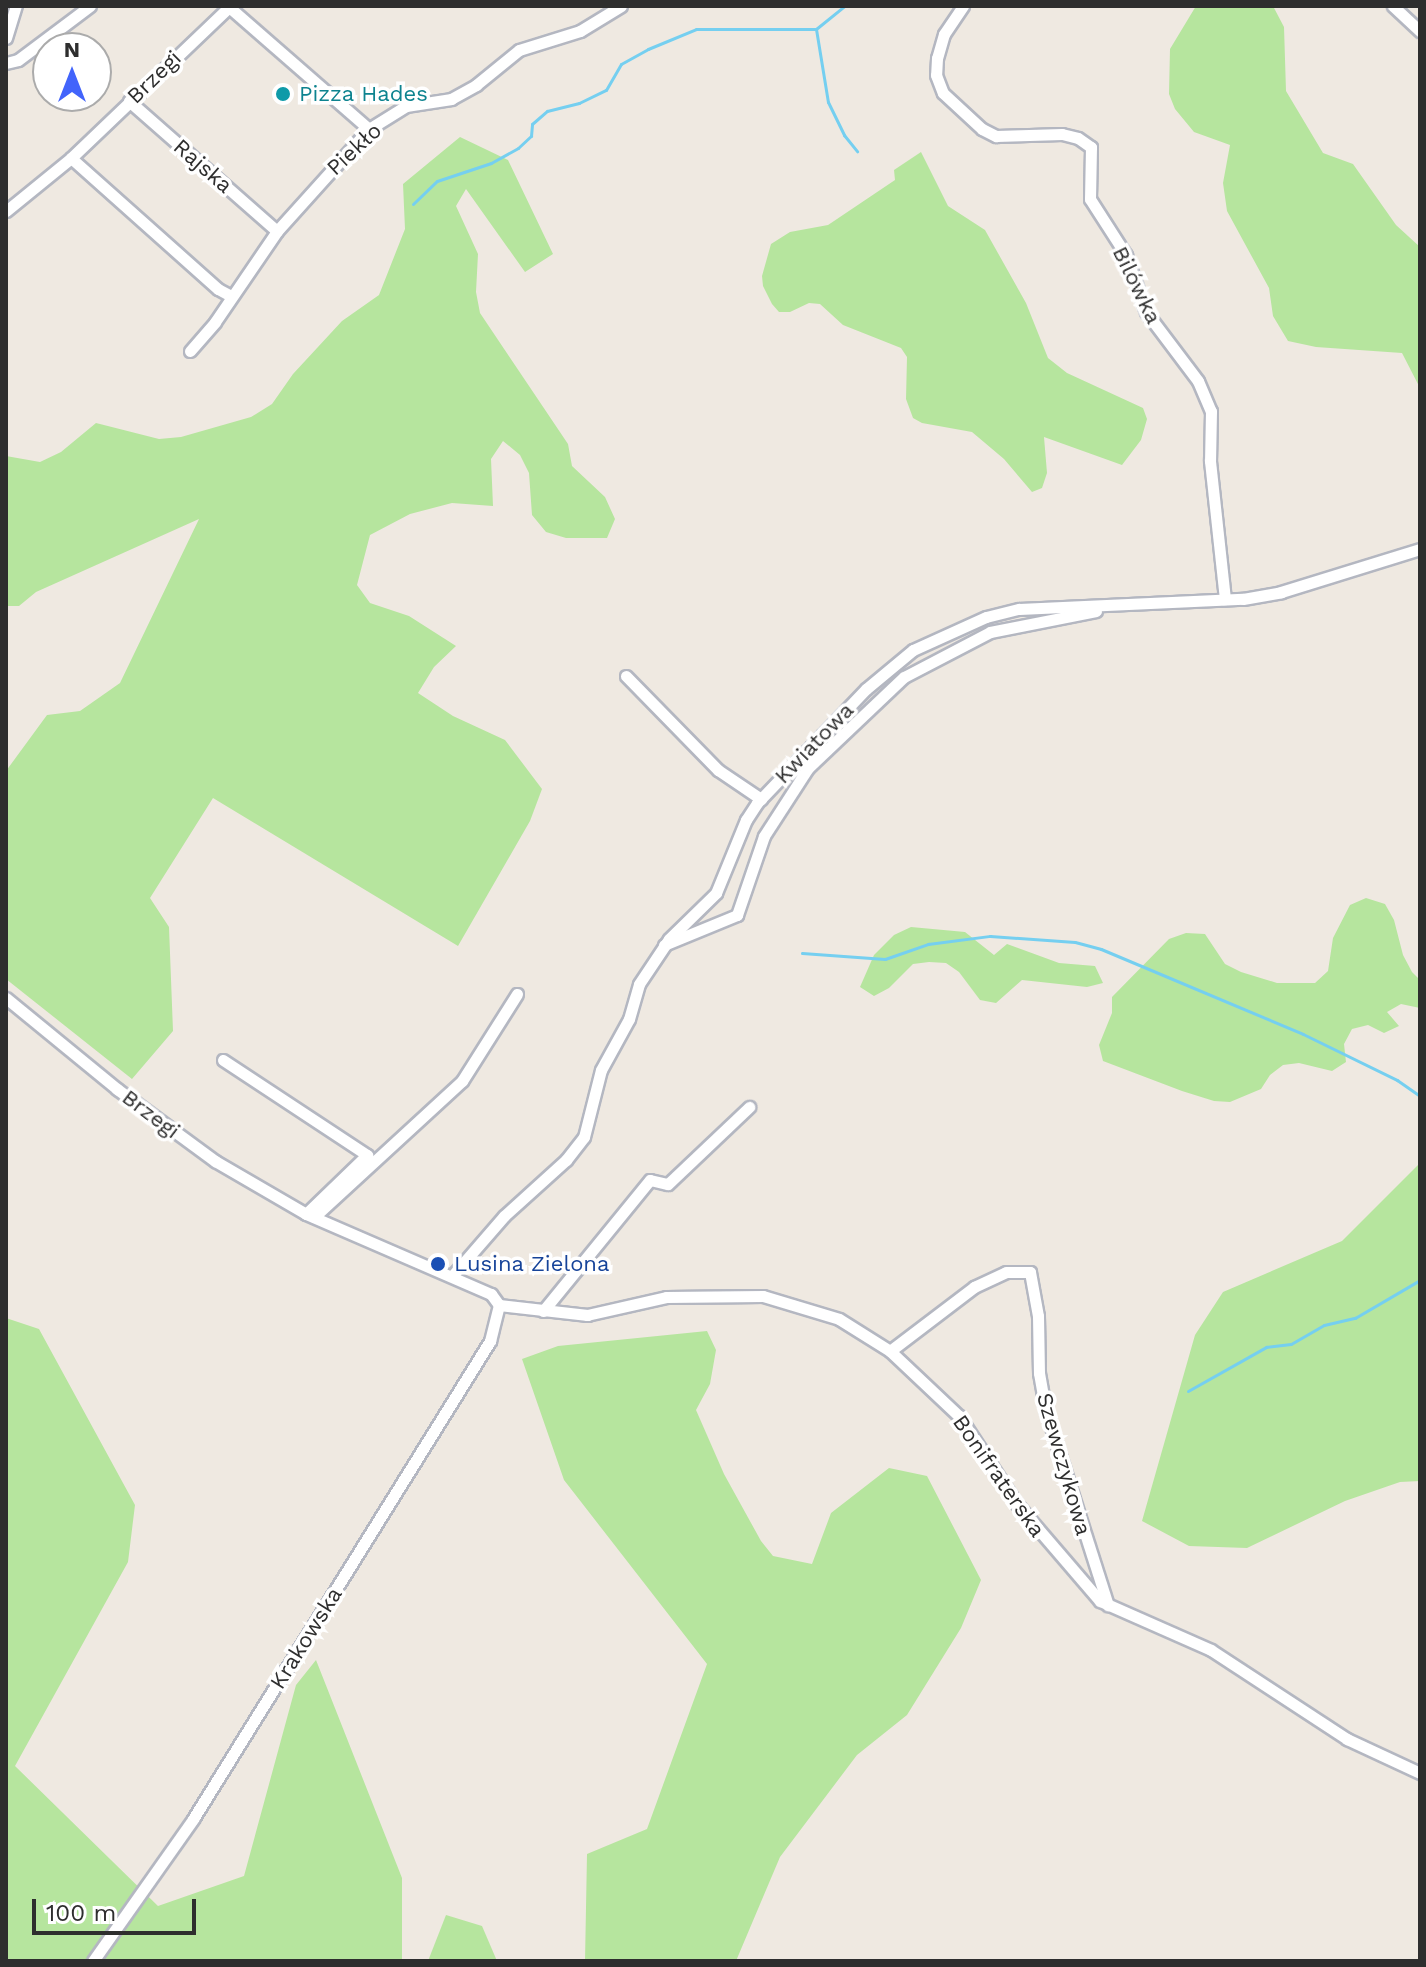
<!DOCTYPE html>
<meta charset="utf-8">
<style>
body{margin:0}
#map{position:relative;width:1426px;height:1967px;overflow:hidden;background:#efe9e1;font-family:"Work Sans",sans-serif}
div>[style]{position:absolute}
.green>*{inset:0;background:#b6e59e}
.stream>*{height:3px;margin:-1.5px;padding:0 1.5px;transform-origin:1.5px;border-radius:1.5px;background:#75cff0}
.roads{filter:drop-shadow(2px 0 #b4b7c1) drop-shadow(-2px 0 #b4b7c1) drop-shadow(0 2px #b4b7c1) drop-shadow(0 -2px #b4b7c1)}
.street>*{height:11px;margin:-5.5px;padding:0 5.5px;transform-origin:5.5px;border-radius:5.5px;background:#fff}
.dots>*{width:22px;height:22px;translate:-50% -50%;box-sizing:border-box;border:4px solid #fff;border-radius:50%}
span{translate:-50% -50%;white-space:nowrap;text-align:center;line-height:1.15;-webkit-text-stroke:7px #fff;paint-order:stroke}
.street-label{font-size:22px;color:#2e2e2e}
.culture-label{font-size:22px;color:#0d838f}
.left{translate:0 -50%;text-align:left}
.transit-label{font-size:22px;color:#164399}
.frame{position:absolute;inset:0;border:8px solid #2e2e2e;pointer-events:none}
.north{position:absolute;left:32px;top:32px;width:80px;height:80px;box-sizing:border-box;background:#fff;border:2px solid #ababab;border-radius:50%;rotate:0deg;font-size:22px;font-weight:700;line-height:32px;text-align:center;color:#2e2e2e}
.north::after{content:'';display:block;margin:auto;width:28px;height:36px;background:#4264fb;clip-path:polygon(50% 0,100% 100%,50% 72%,0 100%)}
.scale{position:absolute;left:32px;top:1899px;width:164px;height:36px;box-sizing:border-box;border:4px solid #2e2e2e;border-top:0;padding-left:10px;font-size:24px;line-height:28px;white-space:nowrap;color:#2e2e2e;-webkit-text-stroke:6px #fff;paint-order:stroke}
</style>
<div id="map">
<div class="green">
<i style="clip-path:polygon(1196px 6px,1273px 6px,1284px 27px,1286px 91px,1323px 153px,1353px 164px,1396px 225px,1420px 247px,1420px 388px,1402px 353px,1316px 347px,1288px 341px,1273px 316px,1269px 288px,1227px 211px,1223px 183px,1230px 145px,1194px 132px,1175px 109px,1169px 94px,1170px 49px)"></i>
<i style="clip-path:polygon(460px 137px,508px 160px,553px 254px,525px 272px,466px 189px,456px 206px,478px 254px,476px 292px,480px 313px,568px 444px,572px 466px,605px 497px,615px 519px,607px 538px,566px 538px,546px 532px,532px 515px,529px 473px,520px 455px,503px 441px,491px 459px,493px 506px,452px 503px,410px 514px,370px 535px,357px 585px,370px 603px,409px 616px,456px 646px,434px 667px,418px 693px,453px 716px,505px 740px,542px 789px,530px 821px,458px 946px,213px 798px,150px 898px,169px 927px,173px 1031px,132px 1079px,6px 979px,6px 771px,47px 715px,80px 711px,120px 683px,199px 519px,36px 592px,19px 606px,6px 606px,6px 456px,40px 462px,61px 452px,96px 423px,159px 439px,181px 437px,251px 417px,272px 404px,293px 374px,342px 321px,379px 295px,405px 229px,403px 184px)"></i>
<i style="clip-path:polygon(921px 152px,948px 206px,985px 230px,1026px 303px,1048px 358px,1067px 373px,1143px 408px,1147px 419px,1141px 440px,1122px 465px,1044px 437px,1047px 473px,1042px 488px,1032px 492px,1004px 459px,972px 432px,922px 423px,913px 418px,906px 399px,907px 357px,901px 348px,843px 325px,820px 304px,809px 303px,790px 312px,779px 312px,772px 304px,763px 286px,762px 276px,771px 244px,790px 232px,828px 225px,837px 219px,895px 180px,894px 170px)"></i>
<i style="clip-path:polygon(1366px 898px,1385px 904px,1394px 920px,1403px 955px,1412px 972px,1420px 980px,1420px 1008px,1401px 1004px,1387px 1012px,1399px 1026px,1384px 1033px,1368px 1025px,1352px 1029px,1344px 1044px,1346px 1062px,1332px 1071px,1299px 1063px,1283px 1065px,1270px 1075px,1261px 1089px,1230px 1102px,1214px 1101px,1182px 1091px,1103px 1061px,1099px 1045px,1112px 1013px,1112px 997px,1169px 939px,1186px 933px,1205px 934px,1225px 964px,1241px 972px,1277px 983px,1315px 983px,1328px 971px,1333px 938px,1350px 905px)"></i>
<i style="clip-path:polygon(911px 927px,965px 932px,994px 955px,1007px 944px,1059px 963px,1095px 966px,1103px 983px,1087px 987px,1022px 980px,996px 1003px,980px 1000px,959px 972px,946px 963px,929px 962px,913px 964px,889px 988px,874px 996px,860px 987px,874px 955px,894px 935px)"></i>
<i style="clip-path:polygon(1420px 1163px,1420px 1481px,1400px 1482px,1345px 1501px,1247px 1548px,1189px 1546px,1142px 1521px,1195px 1335px,1223px 1292px,1342px 1241px)"></i>
<i style="clip-path:polygon(6px 1318px,39px 1329px,135px 1505px,128px 1562px,15px 1766px,158px 1906px,244px 1876px,296px 1685px,316px 1660px,402px 1878px,402px 1961px,6px 1961px)"></i>
<i style="clip-path:polygon(707px 1331px,716px 1350px,710px 1384px,696px 1410px,724px 1474px,761px 1541px,773px 1556px,812px 1564px,831px 1513px,889px 1468px,927px 1476px,981px 1580px,961px 1628px,907px 1715px,857px 1755px,780px 1857px,736px 1961px,585px 1961px,587px 1854px,647px 1829px,707px 1664px,564px 1480px,522px 1359px,558px 1346px)"></i>
<i style="clip-path:polygon(446px 1915px,482px 1926px,497px 1961px,428px 1961px)"></i>
</div>
<div class="stream">
<i style="left:816px;top:29px;width:74px;rotate:80.7deg"></i>
<i style="left:828px;top:102px;width:37px;rotate:64deg"></i>
<i style="left:844px;top:135px;width:21px;rotate:51deg"></i>
<i style="left:413px;top:204px;width:33px;rotate:-44deg"></i>
<i style="left:437px;top:181px;width:57px;rotate:-18.4deg"></i>
<i style="left:491px;top:163px;width:31px;rotate:-29deg"></i>
<i style="left:518px;top:148px;width:18px;rotate:-43deg"></i>
<i style="left:531px;top:136px;width:12px;rotate:-85deg"></i>
<i style="left:532px;top:124px;width:20px;rotate:-41deg"></i>
<i style="left:547px;top:111px;width:33px;rotate:-14deg"></i>
<i style="left:579px;top:103px;width:30px;rotate:-26deg"></i>
<i style="left:606px;top:90px;width:30px;rotate:-60deg"></i>
<i style="left:621px;top:64px;width:31px;rotate:-29deg"></i>
<i style="left:648px;top:49px;width:52px;rotate:-22.6deg"></i>
<i style="left:696px;top:29px;width:120px"></i>
<i style="left:816px;top:29px;width:36px;rotate:-39deg"></i>
<i style="left:802px;top:953px;width:83px;rotate:4.1deg"></i>
<i style="left:885px;top:959px;width:46px;rotate:-19.2deg"></i>
<i style="left:928px;top:944px;width:63px;rotate:-7.4deg"></i>
<i style="left:990px;top:936px;width:85px;rotate:4deg"></i>
<i style="left:1075px;top:942px;width:27px;rotate:15deg"></i>
<i style="left:1101px;top:949px;width:219px;rotate:22.8deg"></i>
<i style="left:1303px;top:1034px;width:105px;rotate:26.1deg"></i>
<i style="left:1397px;top:1080px;width:28px;rotate:35deg"></i>
<i style="left:1188px;top:1391px;width:90px;rotate:-29.4deg"></i>
<i style="left:1266px;top:1347px;width:25px;rotate:-7deg"></i>
<i style="left:1291px;top:1344px;width:38px;rotate:-30deg"></i>
<i style="left:1324px;top:1325px;width:32px;rotate:-13deg"></i>
<i style="left:1355px;top:1318px;width:75px;rotate:-30.3deg"></i>
</div>
<div class="roads">
<div class="street">
<i style="left:963px;top:6px;width:34px;rotate:124deg"></i>
<i style="left:944px;top:34px;width:25px;rotate:106deg"></i>
<i style="left:937px;top:58px;width:17px;rotate:93deg"></i>
<i style="left:936px;top:75px;width:19px;rotate:69deg"></i>
<i style="left:943px;top:93px;width:53px;rotate:42.7deg"></i>
<i style="left:982px;top:129px;width:16px;rotate:27deg"></i>
<i style="left:996px;top:136px;width:66px;rotate:-1.7deg"></i>
<i style="left:1062px;top:134px;width:16px;rotate:14deg"></i>
<i style="left:1078px;top:138px;width:16px;rotate:35deg"></i>
<i style="left:1091px;top:147px;width:52px;rotate:91.1deg"></i>
<i style="left:1090px;top:199px;width:67px;rotate:57.3deg"></i>
<i style="left:1126px;top:255px;width:60px;rotate:70.7deg"></i>
<i style="left:1146px;top:312px;width:86px;rotate:53deg"></i>
<i style="left:1198px;top:381px;width:33px;rotate:67deg"></i>
<i style="left:1211px;top:411px;width:50px;rotate:91.1deg"></i>
<i style="left:1210px;top:461px;width:139px;rotate:83.8deg"></i>
<i style="left:1393px;top:6px;width:37px;rotate:43deg"></i>
<i style="left:229px;top:7px;width:186px;rotate:41.1deg"></i>
<i style="left:6px;top:38px;width:34px;rotate:-73deg"></i>
<i style="left:6px;top:63px;width:12px;rotate:-14deg"></i>
<i style="left:18px;top:60px;width:90px;rotate:-36.9deg"></i>
<i style="left:129px;top:101px;width:197px;rotate:41.3deg"></i>
<i style="left:71px;top:158px;width:197px;rotate:41.7deg"></i>
<i style="left:218px;top:289px;width:15px;rotate:28deg"></i>
<i style="left:6px;top:211px;width:84px;rotate:-39.2deg"></i>
<i style="left:71px;top:158px;width:220px;rotate:-43.7deg"></i>
<i style="left:190px;top:351px;width:38px;rotate:-49deg"></i>
<i style="left:215px;top:322px;width:110px;rotate:-55.7deg"></i>
<i style="left:277px;top:231px;width:137px;rotate:-48deg"></i>
<i style="left:369px;top:129px;width:44px;rotate:-31.9deg"></i>
<i style="left:406px;top:106px;width:46px;rotate:-8.8deg"></i>
<i style="left:451px;top:99px;width:29px;rotate:-29deg"></i>
<i style="left:476px;top:85px;width:55px;rotate:-39.1deg"></i>
<i style="left:519px;top:50px;width:64px;rotate:-17.3deg"></i>
<i style="left:580px;top:31px;width:48px;rotate:-31.4deg"></i>
<i style="left:626px;top:676px;width:132px;rotate:45.6deg"></i>
<i style="left:718px;top:770px;width:52px;rotate:34deg"></i>
<i style="left:664px;top:945px;width:79px;rotate:-22.3deg"></i>
<i style="left:737px;top:915px;width:83px;rotate:-71.1deg"></i>
<i style="left:764px;top:836px;width:81px;rotate:-57.1deg"></i>
<i style="left:808px;top:768px;width:132px;rotate:-43.5deg"></i>
<i style="left:904px;top:677px;width:97px;rotate:-27.6deg"></i>
<i style="left:990px;top:632px;width:108px;rotate:-11.2deg"></i>
<i style="left:6px;top:998px;width:144px;rotate:39.3deg"></i>
<i style="left:117px;top:1089px;width:122px;rotate:36.3deg"></i>
<i style="left:215px;top:1161px;width:105px;rotate:30.2deg"></i>
<i style="left:306px;top:1214px;width:202px;rotate:23.4deg"></i>
<i style="left:491px;top:1294px;width:14px;rotate:54deg"></i>
<i style="left:223px;top:1060px;width:173px;rotate:33.4deg"></i>
<i style="left:367px;top:1155px;width:85px;rotate:136deg"></i>
<i style="left:314px;top:1217px;width:201px;rotate:-42.6deg"></i>
<i style="left:462px;top:1081px;width:103px;rotate:-57.7deg"></i>
<i style="left:452px;top:1276px;width:79px;rotate:-49.1deg"></i>
<i style="left:504px;top:1216px;width:84px;rotate:-42.1deg"></i>
<i style="left:566px;top:1160px;width:29px;rotate:-52deg"></i>
<i style="left:584px;top:1137px;width:69px;rotate:-75.8deg"></i>
<i style="left:601px;top:1070px;width:58px;rotate:-61.2deg"></i>
<i style="left:629px;top:1019px;width:36px;rotate:-74deg"></i>
<i style="left:639px;top:984px;width:54px;rotate:-56.3deg"></i>
<i style="left:669px;top:939px;width:66px;rotate:-44.4deg"></i>
<i style="left:716px;top:893px;width:79px;rotate:-67.7deg"></i>
<i style="left:746px;top:820px;width:20px;rotate:-57deg"></i>
<i style="left:757px;top:803px;width:158px;rotate:-46.3deg"></i>
<i style="left:866px;top:689px;width:61px;rotate:-39.7deg"></i>
<i style="left:913px;top:650px;width:80px;rotate:-24.3deg"></i>
<i style="left:986px;top:617px;width:34px;rotate:-14deg"></i>
<i style="left:1019px;top:609px;width:224px;rotate:-2.6deg"></i>
<i style="left:1243px;top:599px;width:39px;rotate:-10deg"></i>
<i style="left:1281px;top:592px;width:145px;rotate:-17.2deg"></i>
<i style="left:499px;top:1305px;width:89px;rotate:6.5deg"></i>
<i style="left:587px;top:1315px;width:81px;rotate:-12.8deg"></i>
<i style="left:666px;top:1297px;width:97px;rotate:-0.6deg"></i>
<i style="left:763px;top:1296px;width:79px;rotate:16.8deg"></i>
<i style="left:839px;top:1319px;width:60px;rotate:32.1deg"></i>
<i style="left:890px;top:1351px;width:95px;rotate:43.3deg"></i>
<i style="left:959px;top:1416px;width:104px;rotate:56.8deg"></i>
<i style="left:1016px;top:1503px;width:129px;rotate:49.4deg"></i>
<i style="left:1100px;top:1601px;width:121px;rotate:23.8deg"></i>
<i style="left:1211px;top:1650px;width:163px;rotate:33.2deg"></i>
<i style="left:1347px;top:1739px;width:81px;rotate:25deg"></i>
<i style="left:543px;top:1311px;width:169px;rotate:-50.8deg"></i>
<i style="left:650px;top:1180px;width:18px;rotate:13deg"></i>
<i style="left:668px;top:1184px;width:112px;rotate:-43.5deg"></i>
<i style="left:890px;top:1351px;width:106px;rotate:-37.3deg"></i>
<i style="left:974px;top:1287px;width:35px;rotate:-25deg"></i>
<i style="left:1006px;top:1272px;width:24px"></i>
<i style="left:1030px;top:1272px;width:45px;rotate:79.7deg"></i>
<i style="left:1038px;top:1316px;width:57px;rotate:89deg"></i>
<i style="left:1039px;top:1373px;width:39px;rotate:80deg"></i>
<i style="left:1046px;top:1411px;width:204px;rotate:72.3deg"></i>
<i style="left:93px;top:1961px;width:174px;rotate:-54.8deg"></i>
<i style="left:193px;top:1819px;width:563px;rotate:-58.15deg"></i>
<i style="left:490px;top:1341px;width:37px;rotate:-76deg"></i>
</div>
</div>
<div class="dots">
<i style="left:283px;top:94px;background:#0f9aa8"></i>
<i style="left:438px;top:1264px;background:#1a4fb4"></i>
</div>
<div class="street-label">
<span style="left:154px;top:77px;rotate:-44deg">Brzegi</span>
<span style="left:354px;top:149px;rotate:-43deg">Piekło</span>
<span style="left:203px;top:166px;rotate:41deg">Rajska</span>
<span style="left:1137px;top:285px;rotate:64deg">Bilówka</span>
<span style="left:814px;top:743px;rotate:-46deg">Kwiatowa</span>
<span style="left:151px;top:1114px;rotate:37deg">Brzegi</span>
<span style="left:1064px;top:1464px;rotate:74deg">Szewczykowa</span>
<span style="left:999px;top:1476px;rotate:55deg">Bonifraterska</span>
<span style="left:306px;top:1638px;rotate:-58deg">Krakowska</span>
</div>
<div class="culture-label">
<span class="left" style="left:299px;top:94px">Pizza Hades</span>
</div>
<div class="transit-label">
<span class="left" style="left:454px;top:1264px">Lusina Zielona</span>
</div>
<div class="frame"></div>
<div class="north">N</div>
<div class="scale">100 m</div>
</div>
